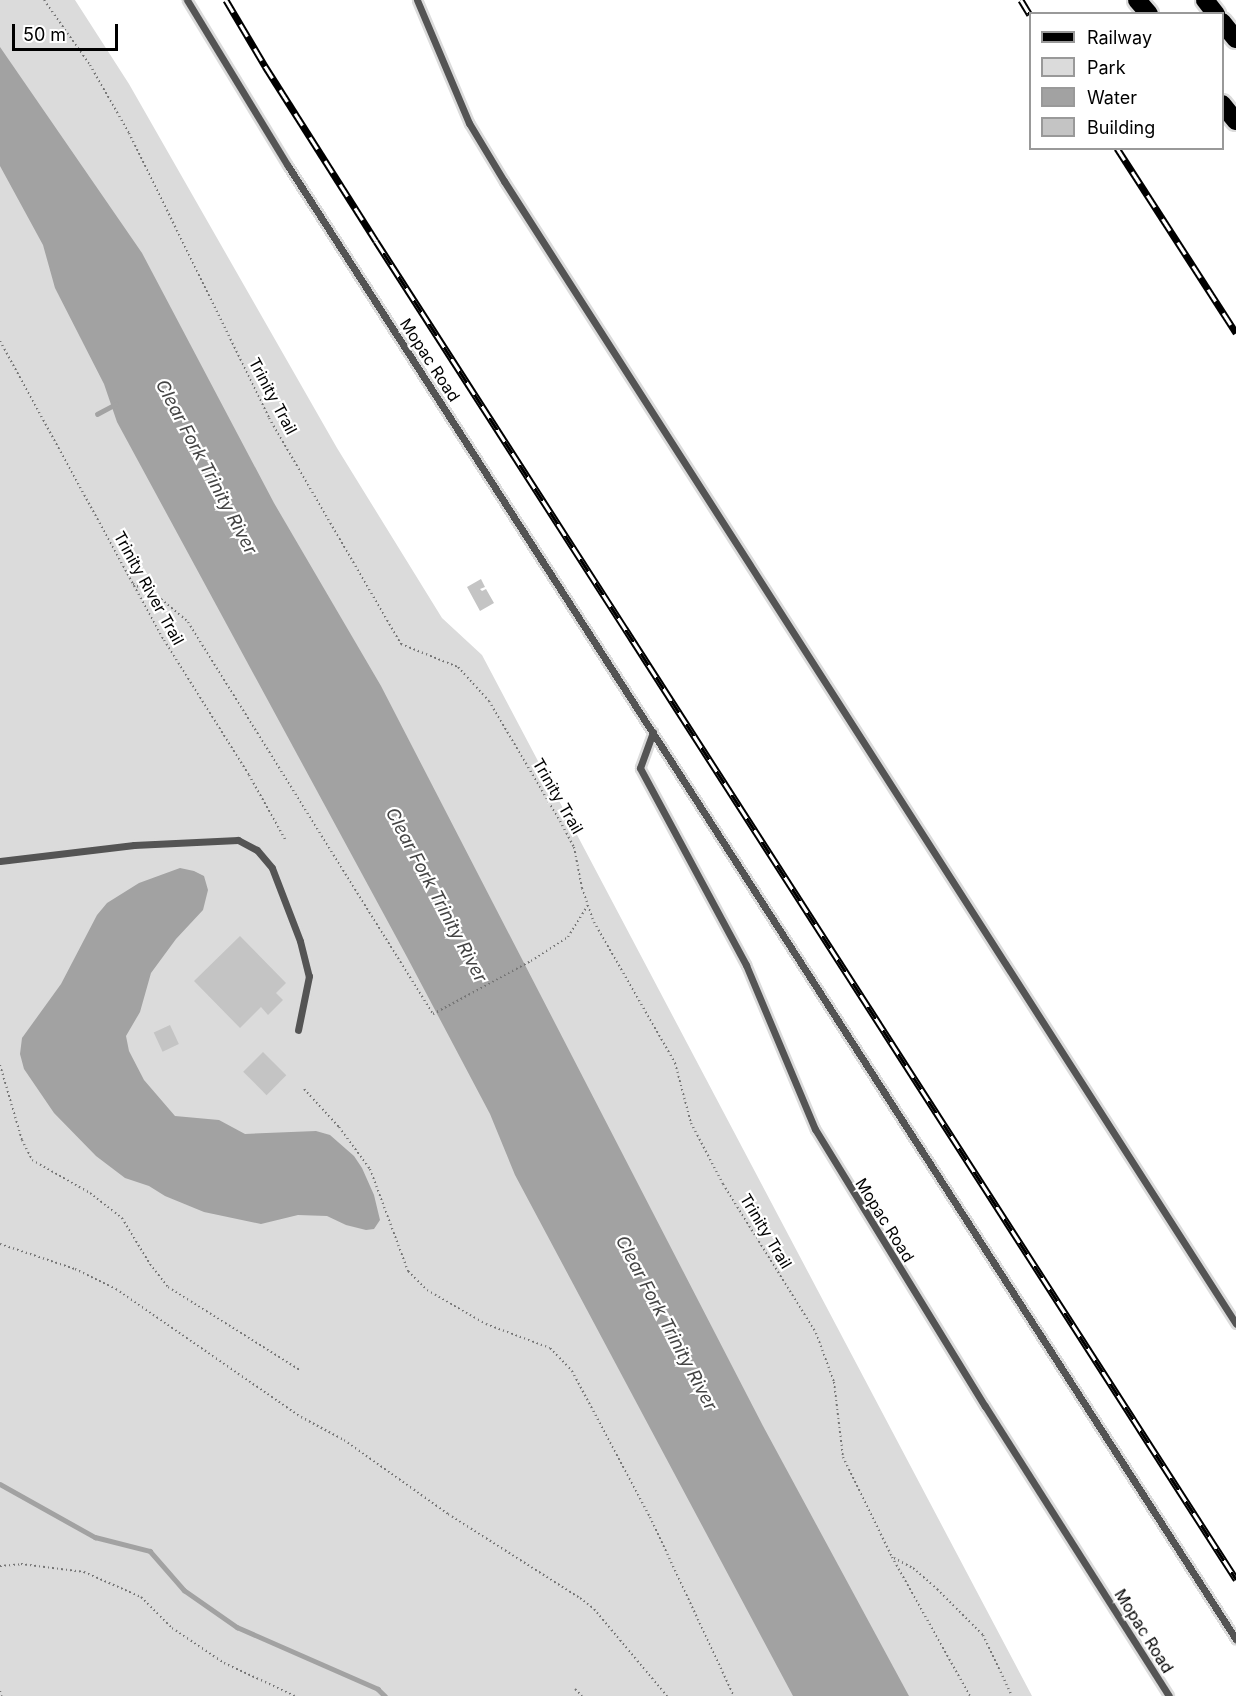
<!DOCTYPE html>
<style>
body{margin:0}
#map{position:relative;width:1236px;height:1696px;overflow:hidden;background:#fff;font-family:Inter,sans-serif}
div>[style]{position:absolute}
.green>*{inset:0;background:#dbdbdb}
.water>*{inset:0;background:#a2a2a2}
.stream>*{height:4.5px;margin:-2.25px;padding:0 2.25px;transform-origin:2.25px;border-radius:2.25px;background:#a2a2a2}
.building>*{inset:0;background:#c4c4c4;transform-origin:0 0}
.path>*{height:2px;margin-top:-1px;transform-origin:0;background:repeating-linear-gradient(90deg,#767676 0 1.5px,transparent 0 4.5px)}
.roads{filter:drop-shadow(2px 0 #dbdbdb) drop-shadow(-2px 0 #dbdbdb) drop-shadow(0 2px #dbdbdb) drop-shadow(0 -2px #dbdbdb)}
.service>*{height:7px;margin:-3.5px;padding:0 3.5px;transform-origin:3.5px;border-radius:3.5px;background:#545454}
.motorway>*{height:18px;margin:-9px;padding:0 9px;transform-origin:9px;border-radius:9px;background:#000}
.rail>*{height:7px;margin-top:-3.5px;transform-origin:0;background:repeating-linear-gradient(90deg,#fff 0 14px,#000 0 28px);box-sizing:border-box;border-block:2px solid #000}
span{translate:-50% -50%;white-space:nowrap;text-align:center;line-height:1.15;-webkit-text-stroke:4.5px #fff;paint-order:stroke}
.street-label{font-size:16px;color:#000}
.water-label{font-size:18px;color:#434343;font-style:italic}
.legend{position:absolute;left:1029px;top:12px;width:195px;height:138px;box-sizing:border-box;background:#fff;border:2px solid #999;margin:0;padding:8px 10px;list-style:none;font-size:18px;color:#000}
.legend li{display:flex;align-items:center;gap:12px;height:30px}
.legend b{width:30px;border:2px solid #999}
.scale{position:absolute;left:12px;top:24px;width:106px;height:27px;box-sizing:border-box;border:3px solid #000;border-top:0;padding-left:8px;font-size:18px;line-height:21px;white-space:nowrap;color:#000;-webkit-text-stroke:4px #fff;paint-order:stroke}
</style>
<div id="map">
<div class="green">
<i style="clip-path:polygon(0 0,75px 0,129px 84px,337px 448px,442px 618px,482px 655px,1032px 1696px,0 1696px)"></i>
</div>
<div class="water">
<i style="clip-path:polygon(0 47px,142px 253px,274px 503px,381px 686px,763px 1426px,909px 1696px,793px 1696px,515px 1175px,490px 1114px,407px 957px,117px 422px,104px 384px,55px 288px,43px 245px,0 166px)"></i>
<i style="clip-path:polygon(180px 868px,194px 871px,204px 876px,208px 890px,203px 910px,176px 939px,151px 973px,140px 1012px,126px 1036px,129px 1051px,144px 1080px,175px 1116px,219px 1120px,245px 1134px,316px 1131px,330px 1135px,354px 1156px,362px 1168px,374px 1195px,380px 1220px,374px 1229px,366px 1230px,346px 1225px,327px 1216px,298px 1215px,261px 1224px,204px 1212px,165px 1196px,149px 1186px,125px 1178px,96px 1156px,54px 1113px,24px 1069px,20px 1054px,22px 1038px,61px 984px,97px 915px,107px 903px,139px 883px)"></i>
</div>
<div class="stream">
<i style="left:97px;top:414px;width:21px;rotate:-28deg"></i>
<i style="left:0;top:1484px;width:109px;rotate:29.2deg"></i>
<i style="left:95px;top:1537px;width:57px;rotate:14.3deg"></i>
<i style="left:150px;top:1551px;width:52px;rotate:48.9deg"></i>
<i style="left:184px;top:1590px;width:65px;rotate:34.9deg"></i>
<i style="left:237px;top:1627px;width:154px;rotate:23.7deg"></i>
<i style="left:378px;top:1689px;width:10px;rotate:45deg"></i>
</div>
<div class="building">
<i style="clip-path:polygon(481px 579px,485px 587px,480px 589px,482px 591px,486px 589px,494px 603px,480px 611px,467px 587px)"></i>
<i style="clip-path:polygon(240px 936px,286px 983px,276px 993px,283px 1000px,268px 1015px,261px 1007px,240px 1028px,194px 981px)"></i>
<i style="left:170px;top:1025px;width:21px;height:18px;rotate:65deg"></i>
<i style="left:263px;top:1052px;width:33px;height:28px;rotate:45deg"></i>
</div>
<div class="path">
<i style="left:44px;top:0;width:80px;rotate:54.7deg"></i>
<i style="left:90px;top:65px;width:78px;rotate:60.2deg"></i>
<i style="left:129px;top:133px;width:318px;rotate:63.8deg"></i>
<i style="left:269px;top:418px;width:262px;rotate:59.7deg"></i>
<i style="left:401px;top:644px;width:61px;rotate:22deg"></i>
<i style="left:458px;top:667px;width:46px;rotate:47.6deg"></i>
<i style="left:489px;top:701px;width:139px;rotate:59.4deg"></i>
<i style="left:560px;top:821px;width:30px;rotate:62deg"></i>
<i style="left:574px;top:847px;width:42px;rotate:79deg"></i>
<i style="left:582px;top:888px;width:36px;rotate:71deg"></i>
<i style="left:594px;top:922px;width:163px;rotate:60.1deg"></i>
<i style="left:675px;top:1063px;width:62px;rotate:75.1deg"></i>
<i style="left:691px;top:1123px;width:69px;rotate:62.3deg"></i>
<i style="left:723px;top:1184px;width:176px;rotate:58deg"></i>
<i style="left:816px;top:1333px;width:52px;rotate:69.8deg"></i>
<i style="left:834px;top:1382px;width:76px;rotate:83.2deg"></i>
<i style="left:843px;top:1457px;width:111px;rotate:63.9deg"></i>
<i style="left:892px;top:1557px;width:159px;rotate:60.7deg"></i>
<i style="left:0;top:341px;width:341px;rotate:61.3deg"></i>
<i style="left:164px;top:640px;width:160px;rotate:57.8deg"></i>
<i style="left:249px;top:775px;width:76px;rotate:60.7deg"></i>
<i style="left:133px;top:584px;width:32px;rotate:28deg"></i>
<i style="left:161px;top:599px;width:35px;rotate:40deg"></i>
<i style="left:188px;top:622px;width:462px;rotate:58deg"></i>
<i style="left:433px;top:1014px;width:111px;rotate:-28.4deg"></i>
<i style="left:531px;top:961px;width:44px;rotate:-33deg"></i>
<i style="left:568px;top:937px;width:38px;rotate:-58deg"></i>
<i style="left:0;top:1065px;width:78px;rotate:73.7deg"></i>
<i style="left:22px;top:1140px;width:22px;rotate:63deg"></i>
<i style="left:32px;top:1160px;width:67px;rotate:29.6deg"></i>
<i style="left:90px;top:1193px;width:41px;rotate:38deg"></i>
<i style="left:122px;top:1218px;width:54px;rotate:58.7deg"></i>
<i style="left:150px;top:1264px;width:29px;rotate:52deg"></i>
<i style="left:168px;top:1287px;width:156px;rotate:32.2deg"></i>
<i style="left:304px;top:1089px;width:52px;rotate:47.4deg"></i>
<i style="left:339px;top:1127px;width:52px;rotate:53.6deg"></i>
<i style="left:370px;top:1169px;width:109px;rotate:69.6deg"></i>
<i style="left:408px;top:1271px;width:27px;rotate:45deg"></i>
<i style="left:427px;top:1290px;width:68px;rotate:30deg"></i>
<i style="left:486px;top:1324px;width:68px;rotate:20.6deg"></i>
<i style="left:550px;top:1348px;width:32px;rotate:46deg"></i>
<i style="left:572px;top:1371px;width:166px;rotate:61.9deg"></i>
<i style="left:650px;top:1517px;width:198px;rotate:64.9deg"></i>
<i style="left:0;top:1244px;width:79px;rotate:18.4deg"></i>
<i style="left:75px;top:1269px;width:46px;rotate:26deg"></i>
<i style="left:116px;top:1289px;width:225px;rotate:34.7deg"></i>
<i style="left:301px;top:1417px;width:49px;rotate:28.1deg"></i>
<i style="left:344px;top:1440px;width:128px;rotate:35.4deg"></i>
<i style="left:448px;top:1514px;width:156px;rotate:32.5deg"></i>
<i style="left:580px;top:1598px;width:18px;rotate:38deg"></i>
<i style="left:594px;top:1609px;width:114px;rotate:50deg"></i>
<i style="left:894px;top:1558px;width:21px;rotate:28deg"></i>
<i style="left:913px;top:1568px;width:32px;rotate:41deg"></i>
<i style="left:937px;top:1589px;width:65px;rotate:45deg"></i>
<i style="left:983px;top:1635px;width:68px;rotate:64.6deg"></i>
<i style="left:0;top:1566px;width:21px;rotate:-5deg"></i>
<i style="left:21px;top:1564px;width:64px;rotate:7.2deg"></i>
<i style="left:84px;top:1572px;width:62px;rotate:23.7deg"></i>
<i style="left:141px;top:1597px;width:44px;rotate:45deg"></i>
<i style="left:172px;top:1628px;width:63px;rotate:33.9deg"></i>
<i style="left:224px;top:1663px;width:78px;rotate:24.9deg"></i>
<i style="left:575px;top:1689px;width:10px;rotate:45deg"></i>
<i style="left:0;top:1691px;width:5px;rotate:68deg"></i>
</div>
<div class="roads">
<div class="service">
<i style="left:187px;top:0;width:194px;rotate:58.7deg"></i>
<i style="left:288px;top:166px;width:1752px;rotate:57.24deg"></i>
<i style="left:417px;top:0;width:134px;rotate:67.1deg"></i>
<i style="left:469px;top:123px;width:68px;rotate:58.9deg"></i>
<i style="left:504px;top:181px;width:1357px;rotate:57.36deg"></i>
<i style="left:653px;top:732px;width:38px;rotate:110deg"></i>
<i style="left:640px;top:768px;width:224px;rotate:61.7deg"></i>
<i style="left:746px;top:965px;width:178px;rotate:67.2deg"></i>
<i style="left:815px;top:1129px;width:325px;rotate:58.5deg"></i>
<i style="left:985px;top:1406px;width:343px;rotate:57.6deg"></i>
<i style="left:0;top:861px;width:135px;rotate:-6.8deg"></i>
<i style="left:134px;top:845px;width:104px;rotate:-2.8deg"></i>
<i style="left:238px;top:840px;width:21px;rotate:28deg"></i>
<i style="left:257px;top:850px;width:23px;rotate:50deg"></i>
<i style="left:272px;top:868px;width:78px;rotate:69deg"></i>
<i style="left:300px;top:941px;width:36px;rotate:76deg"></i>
<i style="left:309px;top:976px;width:55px;rotate:101.5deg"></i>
</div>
<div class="motorway">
<i style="left:1137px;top:0;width:18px;rotate:49deg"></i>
<i style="left:1205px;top:0;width:18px;rotate:52deg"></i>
<i style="left:1222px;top:22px;width:22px;rotate:51deg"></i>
<i style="left:1222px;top:104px;width:22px;rotate:51deg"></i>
</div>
</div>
<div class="rail">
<i style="left:226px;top:0;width:77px;rotate:59.4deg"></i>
<i style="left:265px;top:66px;width:207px;rotate:57.6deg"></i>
<i style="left:376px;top:241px;width:1591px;rotate:57.27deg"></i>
<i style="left:1021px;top:0;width:17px;rotate:59deg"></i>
<i style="left:1117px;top:148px;width:220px;rotate:57.2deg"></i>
</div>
<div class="street-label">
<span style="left:430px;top:360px;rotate:57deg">Mopac Road</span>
<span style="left:273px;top:396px;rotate:62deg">Trinity Trail</span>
<span style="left:149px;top:588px;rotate:61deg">Trinity River Trail</span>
<span style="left:558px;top:796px;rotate:60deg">Trinity Trail</span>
<span style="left:885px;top:1220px;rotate:58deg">Mopac Road</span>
<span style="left:766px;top:1231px;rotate:59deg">Trinity Trail</span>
<span style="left:1144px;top:1631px;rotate:58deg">Mopac Road</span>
</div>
<div class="water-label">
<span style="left:206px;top:467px;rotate:62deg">Clear Fork Trinity River</span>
<span style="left:436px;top:895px;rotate:62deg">Clear Fork Trinity River</span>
<span style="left:666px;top:1323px;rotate:62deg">Clear Fork Trinity River</span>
</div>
<ul class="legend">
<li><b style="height:8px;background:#000"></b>Railway</li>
<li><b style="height:16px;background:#dbdbdb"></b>Park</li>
<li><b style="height:16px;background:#a2a2a2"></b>Water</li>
<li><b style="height:16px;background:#c4c4c4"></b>Building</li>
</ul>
<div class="scale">50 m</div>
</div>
